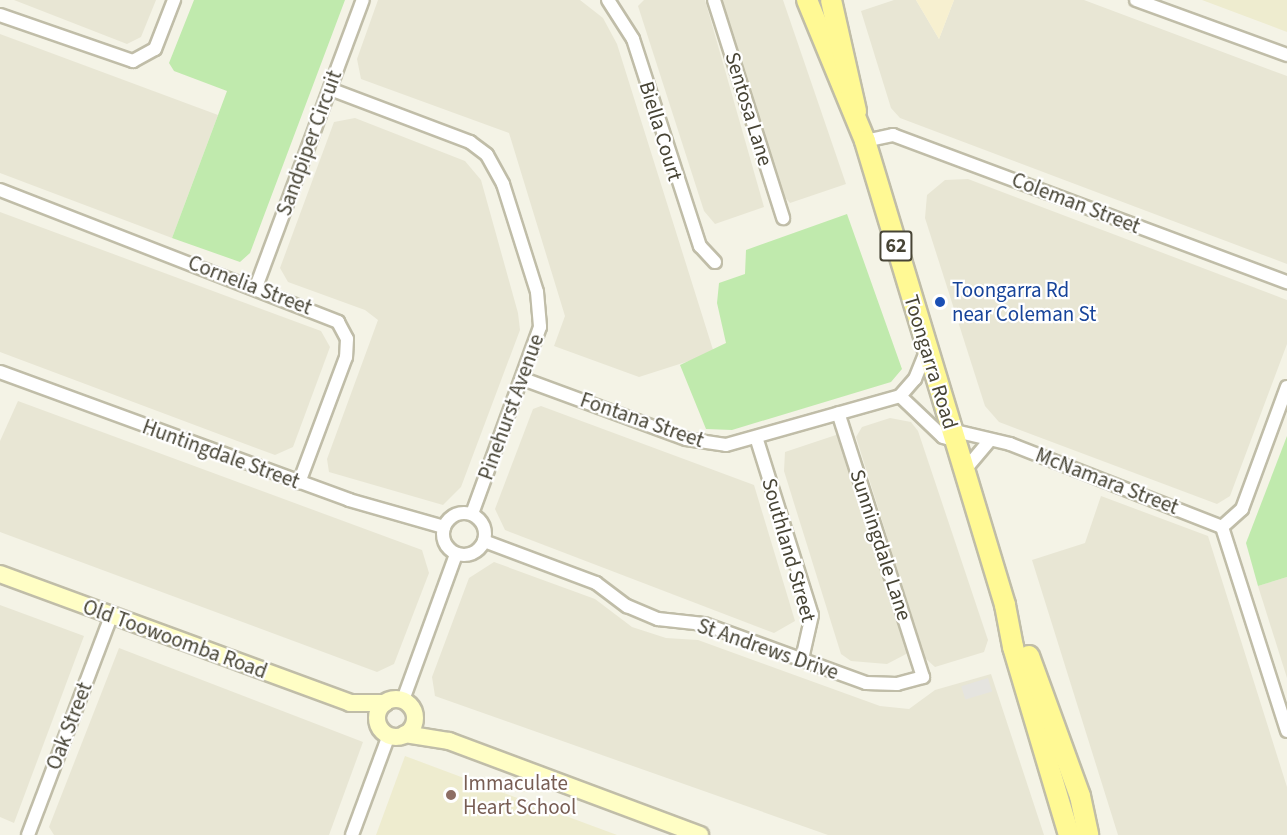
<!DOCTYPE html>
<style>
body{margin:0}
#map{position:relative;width:1287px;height:835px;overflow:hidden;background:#f4f3e6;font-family:"Source Sans 3",sans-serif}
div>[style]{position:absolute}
.residential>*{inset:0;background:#e8e6d4}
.commercial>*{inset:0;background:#f7f0d0}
.education>*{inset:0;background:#eeeccf}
.green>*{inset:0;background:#c0eaad}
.parking>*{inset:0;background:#e5e4df;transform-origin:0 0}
.roads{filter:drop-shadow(2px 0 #c0bda8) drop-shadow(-2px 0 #c0bda8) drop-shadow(0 2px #c0bda8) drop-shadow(0 -2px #c0bda8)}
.street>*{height:12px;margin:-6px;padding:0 6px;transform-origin:6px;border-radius:6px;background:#fff}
.street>.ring{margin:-6px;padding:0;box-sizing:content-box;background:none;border:12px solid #fff;border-radius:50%}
.secondary>*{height:16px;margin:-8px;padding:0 8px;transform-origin:8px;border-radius:8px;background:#fffec5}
.secondary>.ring{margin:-8px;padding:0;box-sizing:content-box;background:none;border:16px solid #fffec5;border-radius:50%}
.primary>*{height:20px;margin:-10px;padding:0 10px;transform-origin:10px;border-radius:10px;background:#fff994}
.dots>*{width:16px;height:16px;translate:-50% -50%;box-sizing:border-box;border:3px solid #fff;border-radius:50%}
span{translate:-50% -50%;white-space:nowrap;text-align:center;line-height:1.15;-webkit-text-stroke:4.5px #fff;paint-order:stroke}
.shield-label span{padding:2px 4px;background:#fff;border:2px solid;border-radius:4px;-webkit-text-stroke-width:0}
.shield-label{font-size:20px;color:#474435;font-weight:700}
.street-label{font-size:21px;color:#474435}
.transit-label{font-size:21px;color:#164399}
.left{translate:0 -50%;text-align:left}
.education-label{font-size:21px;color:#785e54}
</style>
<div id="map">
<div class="residential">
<i style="clip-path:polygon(14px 0,156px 0,141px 37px,127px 44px)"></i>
<i style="clip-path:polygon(378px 0,580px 0,603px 18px,617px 44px,714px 353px,639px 377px,554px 346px,565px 316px,509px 133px,361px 79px,357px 59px)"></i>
<i style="clip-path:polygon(644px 0,705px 0,764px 207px,715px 224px,704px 211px,638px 6px)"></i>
<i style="clip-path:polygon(718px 0,783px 0,846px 184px,790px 203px,781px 193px)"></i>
<i style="clip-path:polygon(894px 0,916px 0,939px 39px,954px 0,1084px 0,1287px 76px,1287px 264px,900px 118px,891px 108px,861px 11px)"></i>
<i style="clip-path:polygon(0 34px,218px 115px,172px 238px,0 173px)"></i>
<i style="clip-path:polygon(355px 118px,465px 161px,481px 180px,518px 313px,520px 330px,461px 487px,443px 505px,329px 472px,327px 459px,378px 320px,365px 310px,288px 282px,280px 268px,334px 122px)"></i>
<i style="clip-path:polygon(968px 179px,1287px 300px,1287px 344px,1230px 496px,1217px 504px,999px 422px,985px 406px,925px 218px,927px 195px,945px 180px)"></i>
<i style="clip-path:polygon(0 212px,321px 331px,330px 347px,293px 447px,275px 455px,0 352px)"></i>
<i style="clip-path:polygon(18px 401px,422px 550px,429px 573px,394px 664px,377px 672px,0 532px,0 441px)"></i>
<i style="clip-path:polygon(541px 406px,754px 485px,795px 621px,774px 633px,505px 530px,495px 509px,533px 409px)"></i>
<i style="clip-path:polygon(890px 418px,911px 422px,918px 431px,988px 640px,984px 652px,935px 667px,925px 658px,856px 437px,862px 427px)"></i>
<i style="clip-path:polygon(839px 434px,910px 652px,887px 664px,851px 661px,841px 654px,784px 471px,785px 452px)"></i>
<i style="clip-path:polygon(1101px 496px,1208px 536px,1287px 787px,1287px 835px,1118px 835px,1032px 560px,1085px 543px)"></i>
<i style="clip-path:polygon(494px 562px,595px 599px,632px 627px,666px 638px,698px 640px,880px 706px,909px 709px,935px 690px,991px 674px,1044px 835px,828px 835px,435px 696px,432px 677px,469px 578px)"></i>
<i style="clip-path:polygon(1287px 577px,1287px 678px,1258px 586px)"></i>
<i style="clip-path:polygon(0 605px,84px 636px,14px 823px,0 817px)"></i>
<i style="clip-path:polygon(119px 648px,363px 742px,329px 835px,54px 835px,49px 827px)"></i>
</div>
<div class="commercial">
<i style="clip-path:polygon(916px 0,954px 0,939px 39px)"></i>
</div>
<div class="education">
<i style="clip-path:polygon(1202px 0,1287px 0,1287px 32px)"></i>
<i style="clip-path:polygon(405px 756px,617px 835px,376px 835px)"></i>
</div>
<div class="green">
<i style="clip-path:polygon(194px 0,345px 0,250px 253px,240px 262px,172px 238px,227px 91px,174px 71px,169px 63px)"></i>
<i style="clip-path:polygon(847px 214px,902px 369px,891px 382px,732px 430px,706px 429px,680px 365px,726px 343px,717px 303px,719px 283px,745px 274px,746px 250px)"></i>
<i style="clip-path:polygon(1287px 436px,1287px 577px,1258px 586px,1246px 543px)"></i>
</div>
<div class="parking">
<i style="left:988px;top:678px;width:14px;height:28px;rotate:73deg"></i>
</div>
<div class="roads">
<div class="street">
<i style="left:608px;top:0;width:46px;rotate:57.3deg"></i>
<i style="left:633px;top:39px;width:218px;rotate:72.1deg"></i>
<i style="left:700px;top:246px;width:22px;rotate:47deg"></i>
<i style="left:714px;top:0;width:229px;rotate:72.4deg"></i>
<i style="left:1136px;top:0;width:161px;rotate:20deg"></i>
<i style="left:0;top:15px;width:141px;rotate:19.1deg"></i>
<i style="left:133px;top:61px;width:25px;rotate:-29deg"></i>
<i style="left:155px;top:49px;width:53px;rotate:-68.8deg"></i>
<i style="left:330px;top:89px;width:150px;rotate:20.7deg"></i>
<i style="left:470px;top:142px;width:21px;rotate:37deg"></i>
<i style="left:487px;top:155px;width:33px;rotate:61deg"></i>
<i style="left:503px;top:184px;width:113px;rotate:72.5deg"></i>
<i style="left:537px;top:292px;width:35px;rotate:85deg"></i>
<i style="left:540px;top:327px;width:199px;rotate:110deg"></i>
<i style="left:865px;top:141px;width:29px;rotate:-12deg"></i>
<i style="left:893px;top:135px;width:421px;rotate:20.5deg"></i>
<i style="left:0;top:190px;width:363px;rotate:21.3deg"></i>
<i style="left:338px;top:322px;width:19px;rotate:62deg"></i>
<i style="left:347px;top:339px;width:18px;rotate:93deg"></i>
<i style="left:346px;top:357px;width:134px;rotate:110.5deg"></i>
<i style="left:256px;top:287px;width:306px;rotate:-69.6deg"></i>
<i style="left:0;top:372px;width:372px;rotate:20.1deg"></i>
<i style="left:349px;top:500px;width:99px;rotate:15.9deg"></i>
<i style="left:523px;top:379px;width:174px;rotate:20.2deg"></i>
<i style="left:686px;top:439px;width:40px;rotate:8.5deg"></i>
<i style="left:726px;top:445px;width:181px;rotate:-15.7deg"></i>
<i style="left:900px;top:396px;width:23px;rotate:-49deg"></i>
<i style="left:915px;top:379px;width:31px;rotate:-68deg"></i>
<i style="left:900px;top:396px;width:59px;rotate:43.6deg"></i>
<i style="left:943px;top:437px;width:11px;rotate:15deg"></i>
<i style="left:951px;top:430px;width:61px;rotate:13.3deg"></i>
<i style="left:1010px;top:444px;width:228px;rotate:21.4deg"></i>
<i style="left:1222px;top:527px;width:214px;rotate:72.3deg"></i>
<i style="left:757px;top:440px;width:183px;rotate:72.6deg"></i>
<i style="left:812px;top:615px;width:45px;rotate:102.8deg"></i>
<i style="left:964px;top:471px;width:39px;rotate:-50deg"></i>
<i class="ring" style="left:443px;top:513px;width:30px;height:30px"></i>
<i style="left:1222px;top:527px;width:27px;rotate:-42deg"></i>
<i style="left:1242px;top:509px;width:130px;rotate:-69.8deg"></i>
<i style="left:484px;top:541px;width:120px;rotate:20.6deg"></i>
<i style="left:596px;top:583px;width:39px;rotate:37deg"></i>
<i style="left:627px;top:606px;width:34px;rotate:23deg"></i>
<i style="left:658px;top:619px;width:46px;rotate:6.2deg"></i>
<i style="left:704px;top:624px;width:172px;rotate:20deg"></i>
<i style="left:866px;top:683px;width:31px;rotate:2deg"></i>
<i style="left:897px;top:684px;width:27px;rotate:-15deg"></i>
<i style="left:923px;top:677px;width:277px;rotate:-107.8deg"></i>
<i style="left:403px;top:700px;width:155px;rotate:-70deg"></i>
<i style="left:28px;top:835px;width:234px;rotate:-69.2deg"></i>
<i style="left:352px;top:835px;width:107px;rotate:-69.7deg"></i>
</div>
<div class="secondary">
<i style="left:0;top:574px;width:373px;rotate:20.2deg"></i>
<i style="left:350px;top:703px;width:35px"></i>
<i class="ring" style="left:377px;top:699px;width:22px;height:22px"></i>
<i style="left:405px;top:734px;width:45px;rotate:9deg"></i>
<i style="left:449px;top:741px;width:268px;rotate:20.5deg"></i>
</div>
<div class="primary">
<i style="left:807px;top:0;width:152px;rotate:67.6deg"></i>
<i style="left:865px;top:141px;width:485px;rotate:73.2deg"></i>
<i style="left:1005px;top:605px;width:43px;rotate:79.2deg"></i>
<i style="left:1013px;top:647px;width:196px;rotate:73.4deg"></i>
<i style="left:831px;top:0;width:114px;rotate:77.3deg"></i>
<i style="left:1029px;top:656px;width:149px;rotate:70deg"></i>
<i style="left:1080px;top:796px;width:40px;rotate:78deg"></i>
</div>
</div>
<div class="dots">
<i style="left:940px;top:302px;background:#1a4fb4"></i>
<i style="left:451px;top:795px;background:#8d6e63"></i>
</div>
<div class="shield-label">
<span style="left:896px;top:246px">62</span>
</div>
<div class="street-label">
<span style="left:749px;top:109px;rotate:73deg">Sentosa Lane</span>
<span style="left:661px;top:131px;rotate:73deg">Biella Court</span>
<span style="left:309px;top:143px;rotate:-70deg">Sandpiper Circuit</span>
<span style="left:1076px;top:203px;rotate:21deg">Coleman Street</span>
<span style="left:250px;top:285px;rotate:21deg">Cornelia Street</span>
<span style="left:931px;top:362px;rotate:73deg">Toongarra Road</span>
<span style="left:511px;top:407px;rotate:-70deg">Pinehurst Avenue</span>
<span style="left:642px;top:420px;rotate:19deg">Fontana Street</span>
<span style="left:221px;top:454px;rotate:20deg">Huntingdale Street</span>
<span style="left:1107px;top:481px;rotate:21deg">McNamara Street</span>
<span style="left:881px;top:545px;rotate:72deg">Sunningdale Lane</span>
<span style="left:789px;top:550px;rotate:74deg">Southland Street</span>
<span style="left:175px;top:639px;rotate:20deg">Old Toowoomba Road</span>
<span style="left:768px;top:649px;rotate:19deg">St Andrews Drive</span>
<span style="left:69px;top:726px;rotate:-69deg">Oak Street</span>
</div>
<div class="transit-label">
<span class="left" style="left:952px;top:302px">Toongarra Rd<br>near Coleman St</span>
</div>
<div class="education-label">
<span class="left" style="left:463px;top:795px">Immaculate<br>Heart School</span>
</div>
</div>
